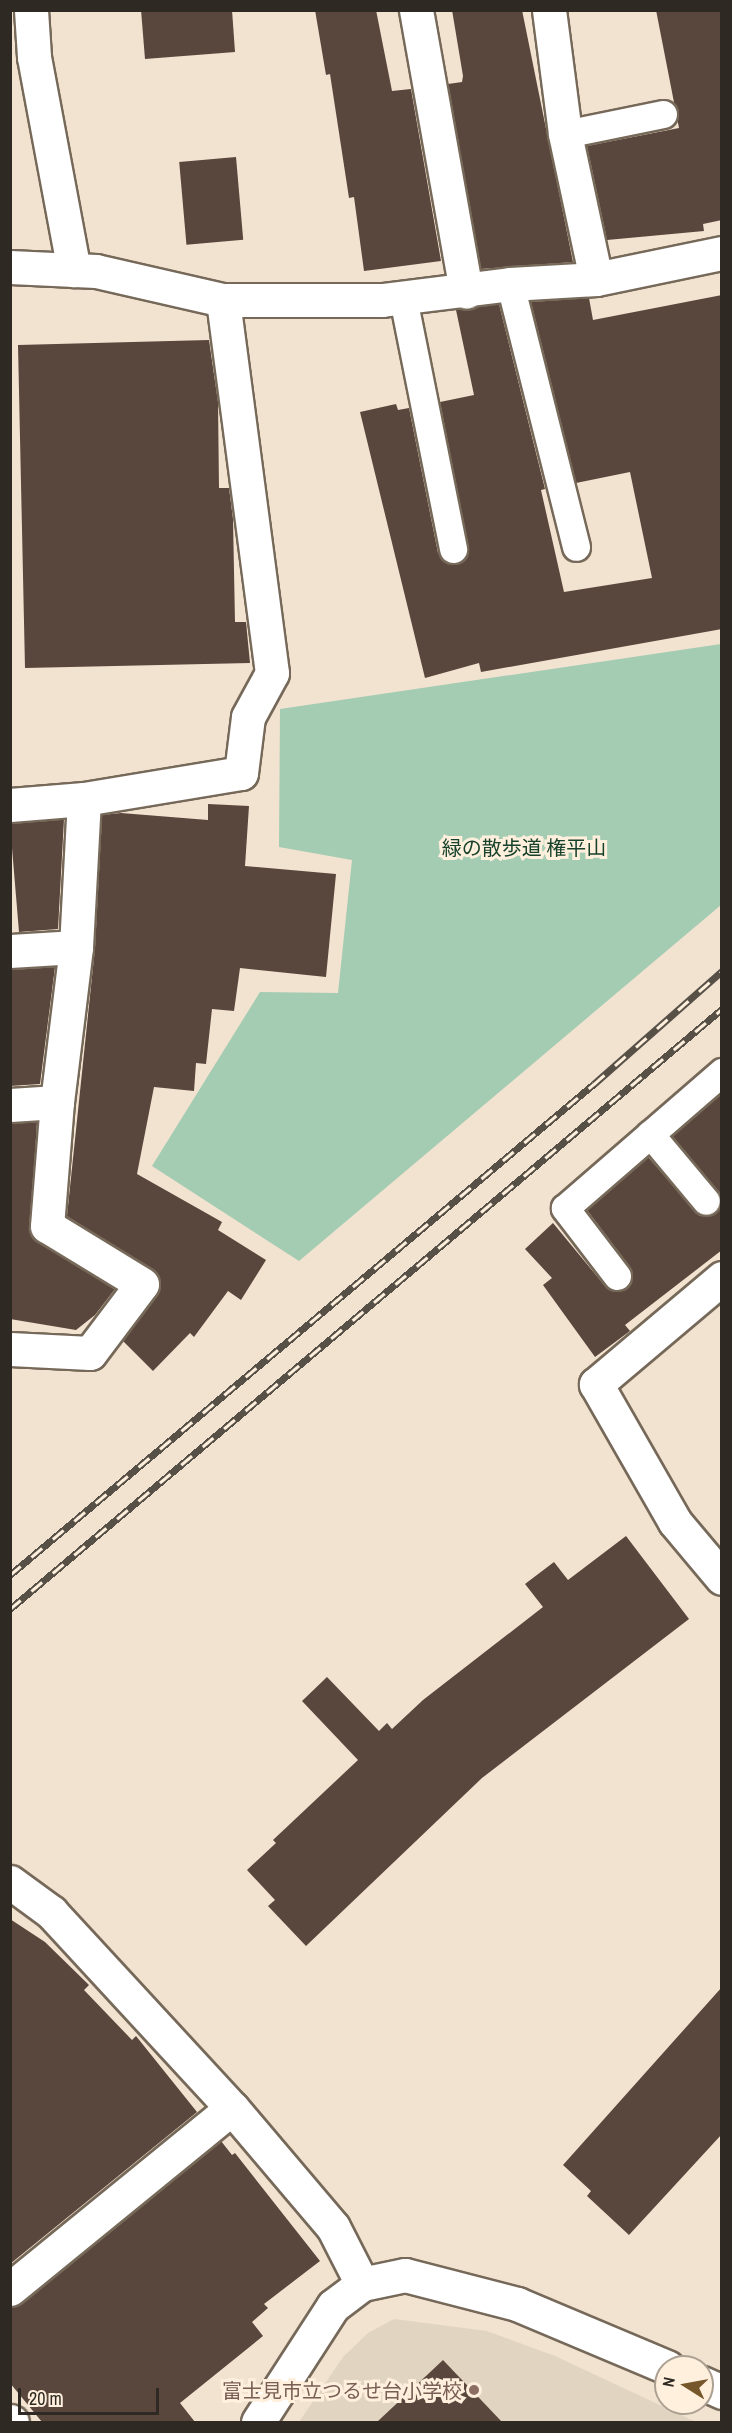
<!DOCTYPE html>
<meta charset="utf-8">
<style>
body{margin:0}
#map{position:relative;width:732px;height:2433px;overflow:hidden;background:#f2e2d0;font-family:"Archivo Narrow","Noto Sans JP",sans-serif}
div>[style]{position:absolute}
.education>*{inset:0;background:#e1d5c2}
.green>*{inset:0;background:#a3ccb3}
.building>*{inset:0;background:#59473d;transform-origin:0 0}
.roads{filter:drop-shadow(2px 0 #766959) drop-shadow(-2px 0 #766959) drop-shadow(0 2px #766959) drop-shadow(0 -2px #766959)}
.lane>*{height:27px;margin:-13.5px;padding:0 13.5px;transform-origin:13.5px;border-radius:13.5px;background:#fff}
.street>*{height:33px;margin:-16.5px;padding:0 16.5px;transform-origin:16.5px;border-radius:16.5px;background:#fff}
.rail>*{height:7px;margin-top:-3.5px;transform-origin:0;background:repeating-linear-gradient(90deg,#ffefdd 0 14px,#575047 0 28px);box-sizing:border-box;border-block:2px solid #575047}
.dots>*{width:16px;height:16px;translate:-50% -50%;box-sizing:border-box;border:3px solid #ffefdd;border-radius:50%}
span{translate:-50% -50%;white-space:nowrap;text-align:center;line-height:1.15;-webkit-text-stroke:6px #ffefdd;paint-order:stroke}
.park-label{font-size:20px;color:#16412a}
.education-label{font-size:20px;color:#785e54}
.right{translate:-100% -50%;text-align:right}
.frame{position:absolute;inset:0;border:12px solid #2e2922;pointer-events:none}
.north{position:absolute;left:654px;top:2355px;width:60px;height:60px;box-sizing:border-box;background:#ffefdd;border:2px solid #aba092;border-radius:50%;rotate:281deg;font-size:16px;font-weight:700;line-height:24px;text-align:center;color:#2e2922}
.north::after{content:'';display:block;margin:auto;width:21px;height:27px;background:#75572b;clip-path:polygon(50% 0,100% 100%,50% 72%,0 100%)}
.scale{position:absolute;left:18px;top:2388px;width:141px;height:27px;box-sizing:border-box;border:3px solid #2e2922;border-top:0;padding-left:8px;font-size:18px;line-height:21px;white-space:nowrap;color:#2e2922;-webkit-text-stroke:4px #ffefdd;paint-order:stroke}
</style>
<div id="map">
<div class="education">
<i style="clip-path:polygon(394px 2319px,487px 2331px,555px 2356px,696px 2422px,299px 2422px,343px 2357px,368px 2333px)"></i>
</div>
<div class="green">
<i style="clip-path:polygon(721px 644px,721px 905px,299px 1261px,152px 1166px,260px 992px,338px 993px,352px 860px,279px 847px,280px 709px)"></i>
</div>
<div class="building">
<i style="clip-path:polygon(141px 10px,232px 10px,235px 52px,145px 59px)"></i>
<i style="clip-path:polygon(315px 10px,376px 10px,392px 91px,411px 89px,441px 261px,364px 271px,354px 197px,349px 198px,330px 74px,326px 75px)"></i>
<i style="clip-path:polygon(452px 10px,522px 10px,573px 262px,481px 269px,448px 84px,462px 82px,463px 76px)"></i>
<i style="clip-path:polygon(656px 10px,722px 10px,722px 220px,703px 224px,704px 231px,607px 240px,587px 146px,679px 128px)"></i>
<i style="left:236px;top:157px;width:83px;height:57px;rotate:85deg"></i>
<i style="clip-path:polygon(722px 295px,722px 629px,481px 672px,479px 663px,425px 678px,360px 412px,396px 404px,398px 410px,409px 408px,438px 553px,449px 564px,463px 561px,468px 546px,440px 402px,474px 395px,456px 310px,499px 304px,545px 489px,541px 490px,564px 592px,652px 578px,630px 472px,576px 483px,531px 302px,589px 298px,593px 320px)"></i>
<i style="clip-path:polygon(209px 340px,218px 402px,219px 488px,229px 488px,233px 519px,235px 622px,246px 622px,250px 663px,25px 668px,18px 345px)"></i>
<i style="clip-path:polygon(208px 804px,249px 806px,245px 866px,336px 874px,326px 977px,240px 968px,234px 1011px,212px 1009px,206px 1064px,196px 1063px,194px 1091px,154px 1087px,137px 1174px,222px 1222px,218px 1230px,266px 1260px,241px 1300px,228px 1291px,194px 1337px,190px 1333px,153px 1371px,123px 1341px,157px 1295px,158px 1275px,67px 1216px,95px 948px,102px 815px,121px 813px,208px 820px)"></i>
<i style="clip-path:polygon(64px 819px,58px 929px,19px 932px,10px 824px)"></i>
<i style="clip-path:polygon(55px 967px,40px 1084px,10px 1086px,10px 970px)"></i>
<i style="clip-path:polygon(722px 1093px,722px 1199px,672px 1136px)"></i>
<i style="clip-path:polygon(37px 1122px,30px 1234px,115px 1289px,95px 1315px,76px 1330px,10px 1319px,10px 1124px)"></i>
<i style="clip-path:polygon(648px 1157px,700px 1216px,716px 1213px,722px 1199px,722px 1250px,625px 1325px,630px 1331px,595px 1357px,543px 1285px,552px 1278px,525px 1249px,553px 1223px,605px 1286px,618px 1292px,626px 1289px,632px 1281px,630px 1267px,587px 1210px)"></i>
<i style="clip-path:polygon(626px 1536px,689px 1619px,482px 1778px,306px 1946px,268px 1906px,275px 1900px,247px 1870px,276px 1843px,273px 1840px,358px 1760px,302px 1701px,327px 1677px,379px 1731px,387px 1723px,392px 1729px,423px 1700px,543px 1607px,525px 1584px,554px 1562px,568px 1580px)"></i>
<i style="clip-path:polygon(10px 1919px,45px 1942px,89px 1985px,84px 1990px,132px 2040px,136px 2036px,197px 2112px,10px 2264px)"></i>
<i style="clip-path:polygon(722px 1987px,722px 2134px,629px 2235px,587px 2196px,591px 2191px,563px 2165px)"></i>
<i style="clip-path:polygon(221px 2141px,232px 2155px,235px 2153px,320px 2261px,264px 2304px,268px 2308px,252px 2322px,263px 2336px,180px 2403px,195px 2422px,42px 2422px,10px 2383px,10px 2307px,22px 2304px)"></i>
<i style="clip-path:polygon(443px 2360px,502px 2422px,377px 2422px)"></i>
</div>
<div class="roads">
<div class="lane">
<i style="left:565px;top:134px;width:100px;rotate:-11.5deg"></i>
<i style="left:510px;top:284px;width:271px;rotate:75.9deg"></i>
<i style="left:403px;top:298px;width:256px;rotate:78.7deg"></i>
<i style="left:650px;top:1134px;width:87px;rotate:50.1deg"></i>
<i style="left:617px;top:1276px;width:86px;rotate:-127.4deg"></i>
<i style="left:565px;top:1208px;width:208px;rotate:-40.9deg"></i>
</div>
<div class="street">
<i style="left:31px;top:10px;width:47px;rotate:86.3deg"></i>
<i style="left:34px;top:57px;width:217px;rotate:79.4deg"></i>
<i style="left:416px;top:10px;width:286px;rotate:79.9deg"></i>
<i style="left:549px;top:10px;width:125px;rotate:82.6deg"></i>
<i style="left:565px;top:134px;width:148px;rotate:77.9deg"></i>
<i style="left:10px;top:267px;width:86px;rotate:2.7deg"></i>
<i style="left:96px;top:271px;width:130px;rotate:12.9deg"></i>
<i style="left:223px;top:300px;width:159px"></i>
<i style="left:382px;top:300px;width:129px;rotate:-7.1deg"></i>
<i style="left:510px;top:284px;width:86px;rotate:-3.3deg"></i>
<i style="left:596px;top:279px;width:129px;rotate:-11.7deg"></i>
<i style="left:10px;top:805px;width:74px;rotate:-4.6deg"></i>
<i style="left:84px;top:799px;width:159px;rotate:-9.4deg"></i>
<i style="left:241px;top:773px;width:56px;rotate:-82.9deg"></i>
<i style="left:248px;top:717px;width:50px;rotate:-61.4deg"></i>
<i style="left:272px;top:673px;width:376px;rotate:-97.5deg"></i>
<i style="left:10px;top:951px;width:66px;rotate:-3.5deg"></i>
<i style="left:10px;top:1105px;width:47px;rotate:-3.7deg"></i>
<i style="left:57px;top:1102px;width:156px;rotate:-83deg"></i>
<i style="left:76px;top:947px;width:148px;rotate:-86.9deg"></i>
<i style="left:722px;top:1278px;width:165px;rotate:139.9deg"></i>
<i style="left:596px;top:1384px;width:159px;rotate:60.2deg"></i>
<i style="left:675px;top:1522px;width:73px;rotate:50deg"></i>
<i style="left:10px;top:1349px;width:80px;rotate:2.9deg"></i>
<i style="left:90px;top:1353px;width:86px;rotate:-53deg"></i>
<i style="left:142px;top:1284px;width:111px;rotate:-148.6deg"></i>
<i style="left:47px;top:1226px;width:124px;rotate:-85.4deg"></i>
<i style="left:10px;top:1882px;width:51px;rotate:36.2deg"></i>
<i style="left:51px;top:1912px;width:267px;rotate:47.3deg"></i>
<i style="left:232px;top:2108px;width:156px;rotate:49.7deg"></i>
<i style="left:333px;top:2227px;width:64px;rotate:63deg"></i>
<i style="left:10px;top:2289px;width:286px;rotate:-39.2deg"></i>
<i style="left:702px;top:2383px;width:22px;rotate:24deg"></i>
<i style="left:10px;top:2421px;width:2px;rotate:27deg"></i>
<i style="left:258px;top:2422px;width:138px;rotate:-57.1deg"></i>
<i style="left:333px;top:2306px;width:36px;rotate:-37deg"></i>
<i style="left:362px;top:2284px;width:44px;rotate:-11.8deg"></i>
<i style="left:405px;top:2275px;width:116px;rotate:14.5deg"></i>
<i style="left:517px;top:2304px;width:163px;rotate:22.8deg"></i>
</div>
</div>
<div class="rail">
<i style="left:10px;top:1575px;width:763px;rotate:-40.06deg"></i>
<i style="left:594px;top:1084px;width:171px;rotate:-41.4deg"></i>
<i style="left:10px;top:1609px;width:931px;rotate:-40.12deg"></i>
</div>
<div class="dots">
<i style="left:474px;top:2390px;background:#8d6e63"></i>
</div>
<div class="park-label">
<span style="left:524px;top:847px">緑の散歩道 権平山</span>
</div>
<div class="education-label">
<span class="right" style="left:462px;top:2390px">富士見市立つるせ台小学校</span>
</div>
<div class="frame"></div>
<div class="north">N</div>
<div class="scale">20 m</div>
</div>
